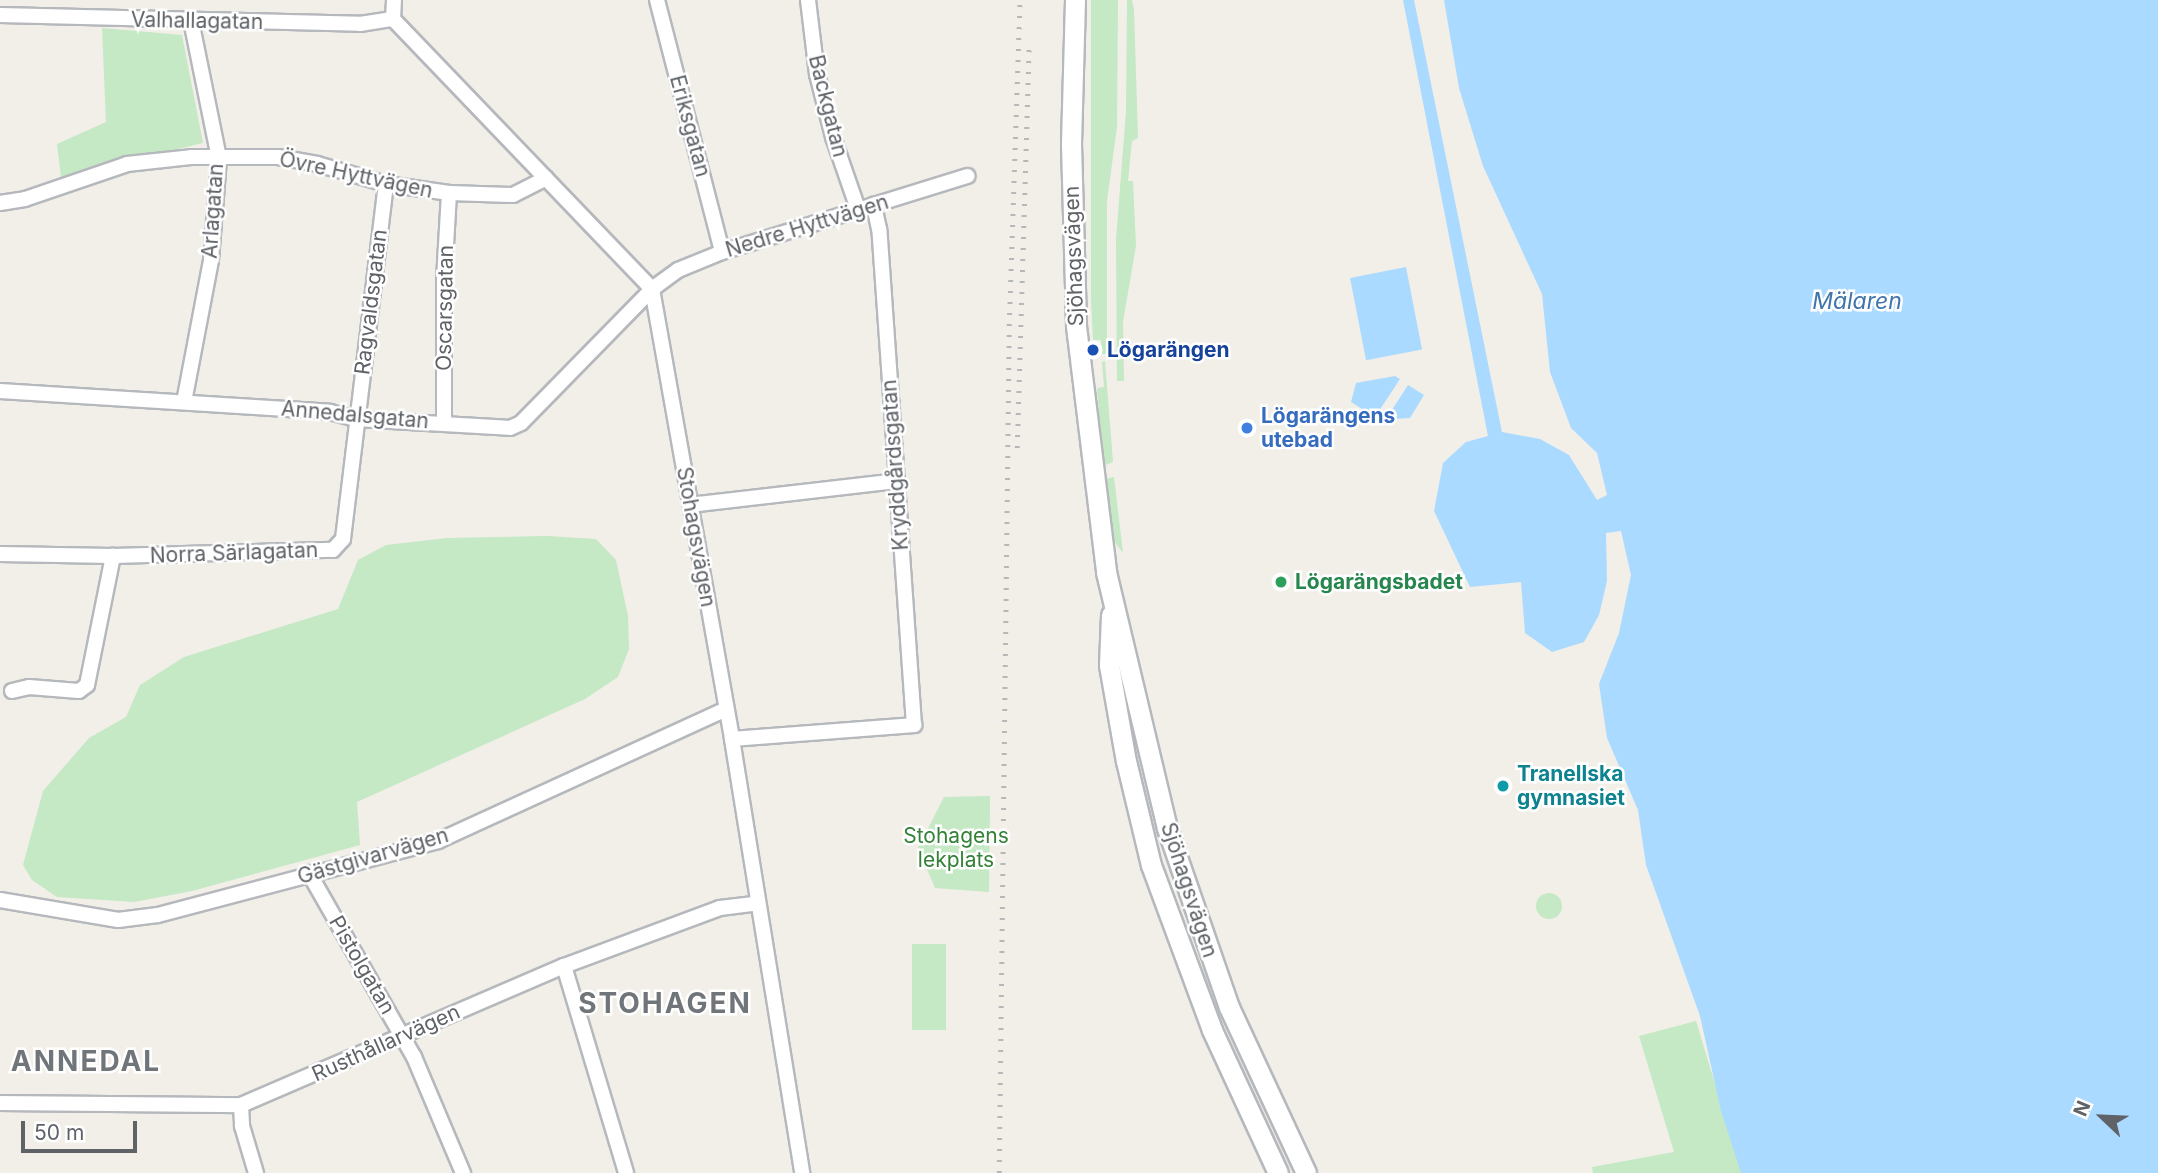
<!DOCTYPE html>
<meta charset="utf-8">
<style>
body{margin:0}
#map{position:relative;width:2158px;height:1173px;overflow:hidden;background:#f1efe8;font-family:Inter,sans-serif}
div>[style]{position:absolute}
.green>*{inset:0;background:#c5e8c5;transform-origin:0 0}
.round{border-radius:50%}
.water>*{inset:0;background:#aadaff;transform-origin:0 0}
.roads{filter:drop-shadow(2px 0 #b5b8bc) drop-shadow(-2px 0 #b5b8bc) drop-shadow(0 2px #b5b8bc) drop-shadow(0 -2px #b5b8bc)}
.street>*{height:14px;margin:-7px;padding:0 7px;transform-origin:7px;border-radius:7px;background:#fff}
.secondary>*{height:19px;margin:-9.5px;padding:0 9.5px;transform-origin:9.5px;border-radius:9.5px;background:#fff}
.rail>*{height:4.5px;margin-top:-2.25px;transform-origin:0;background:repeating-linear-gradient(90deg,#b6b7b8 0 2px,transparent 0 11px)}
.dots>*{width:19px;height:19px;translate:-50% -50%;box-sizing:border-box;border:4px solid #fff;border-radius:50%}
span{translate:-50% -50%;white-space:nowrap;text-align:center;line-height:1.15;-webkit-text-stroke:5px #fff;paint-order:stroke}
.street-label{font-size:21px;color:#5f6368}
.transit-label{font-size:21px;color:#164399;font-weight:700}
.left{translate:0 -50%;text-align:left}
.shop-label{font-size:21px;color:#366cbe;font-weight:700}
.leisure-label{font-size:21px;color:#27864d;font-weight:700}
.culture-label{font-size:21px;color:#0d838f;font-weight:700}
.park-label{font-size:21px;color:#348238}
.water-label{font-size:23px;color:#4174aa;font-style:italic}
.district-label{font-size:28px;color:#70757a;font-weight:700;letter-spacing:2px}
.north{position:absolute;left:2067px;top:1082px;width:70px;height:70px;-webkit-text-stroke:5px #fff;paint-order:stroke;rotate:293deg;font-size:19px;font-weight:700;line-height:28px;text-align:center;color:#5f6368}
.north::after{content:'';display:block;margin:auto;width:24px;height:32px;background:#5f6368;clip-path:polygon(50% 0,100% 100%,50% 72%,0 100%)}
.scale{position:absolute;left:21px;top:1121px;width:116px;height:32px;box-sizing:border-box;border:4px solid #5f6368;border-top:0;padding-left:9px;font-size:21px;line-height:24px;white-space:nowrap;color:#5f6368;-webkit-text-stroke:5px #fff;paint-order:stroke}
</style>
<div id="map">
<div class="green">
<i style="clip-path:polygon(1091px 0,1118px 0,1117px 127px,1107px 201px,1107px 354px,1102px 354px,1101px 340px,1093px 340px,1091px 300px)"></i>
<i style="clip-path:polygon(1127px 0,1132px 0,1134px 10px,1138px 138px,1132px 141px,1128px 181px,1133px 181px,1136px 246px,1123px 322px,1124px 381px,1117px 381px,1116px 239px,1126px 112px)"></i>
<i style="clip-path:polygon(102px 28px,182px 35px,203px 143px,61px 177px,57px 144px,106px 122px)"></i>
<i style="clip-path:polygon(1105px 361px,1113px 462px,1103px 466px,1097px 388px,1104px 387px,1102px 362px)"></i>
<i style="clip-path:polygon(1114px 477px,1123px 553px,1114px 541px,1105px 479px)"></i>
<i style="clip-path:polygon(547px 536px,596px 539px,616px 560px,628px 616px,629px 649px,618px 677px,585px 699px,357px 802px,360px 845px,192px 891px,134px 902px,57px 897px,32px 880px,23px 865px,43px 791px,89px 738px,126px 717px,140px 685px,184px 657px,338px 609px,358px 560px,386px 545px,447px 538px)"></i>
<i style="clip-path:polygon(990px 796px,989px 892px,935px 888px,918px 848px,944px 797px)"></i>
<i class="round" style="left:1536px;top:893px;width:26px;height:26px"></i>
<i style="left:912px;top:944px;width:34px;height:86px"></i>
<i style="clip-path:polygon(1696px 1021px,1742px 1173px,1593px 1173px,1592px 1167px,1674px 1152px,1639px 1036px)"></i>
</div>
<div class="water">
<i style="clip-path:polygon(1403px 0,1414px 0,1502px 432px,1540px 439px,1569px 455px,1597px 500px,1607px 495px,1597px 453px,1571px 428px,1550px 372px,1542px 294px,1483px 166px,1459px 88px,1444px 0,2158px 0,2158px 1173px,1741px 1173px,1721px 1111px,1700px 1016px,1646px 865px,1638px 810px,1607px 738px,1599px 684px,1619px 633px,1631px 575px,1621px 531px,1606px 533px,1607px 581px,1599px 615px,1584px 642px,1552px 652px,1525px 633px,1521px 582px,1470px 587px,1434px 511px,1443px 463px,1466px 442px,1488px 436px)"></i>
<i style="left:1406px;top:267px;width:84px;height:57px;rotate:79deg"></i>
<i style="clip-path:polygon(1395px 376px,1400px 379px,1375px 417px,1351px 402px,1356px 383px)"></i>
<i style="clip-path:polygon(1408px 385px,1424px 395px,1410px 418px,1392px 419px,1388px 416px)"></i>
</div>
<div class="roads">
<div class="street">
<i style="left:394px;top:0;width:19px;rotate:93deg"></i>
<i style="left:393px;top:19px;width:374px;rotate:46.2deg"></i>
<i style="left:652px;top:289px;width:457px;rotate:79.9deg"></i>
<i style="left:732px;top:739px;width:440px;rotate:80.8deg"></i>
<i style="left:657px;top:0;width:260px;rotate:75.5deg"></i>
<i style="left:808px;top:0;width:75px;rotate:83.1deg"></i>
<i style="left:817px;top:74px;width:65px;rotate:75.7deg"></i>
<i style="left:833px;top:137px;width:76px;rotate:70.9deg"></i>
<i style="left:0;top:15px;width:360px;rotate:1.4deg"></i>
<i style="left:360px;top:24px;width:33px;rotate:-9deg"></i>
<i style="left:0;top:203px;width:25px;rotate:-9deg"></i>
<i style="left:25px;top:199px;width:108px;rotate:-18.9deg"></i>
<i style="left:127px;top:164px;width:64px;rotate:-6.2deg"></i>
<i style="left:191px;top:157px;width:87px"></i>
<i style="left:278px;top:157px;width:40px;rotate:10deg"></i>
<i style="left:317px;top:164px;width:72px;rotate:16.2deg"></i>
<i style="left:386px;top:184px;width:64px;rotate:8.1deg"></i>
<i style="left:449px;top:193px;width:64px;rotate:1.8deg"></i>
<i style="left:513px;top:195px;width:37px;rotate:-27deg"></i>
<i style="left:0;top:391px;width:331px;rotate:3.6deg"></i>
<i style="left:330px;top:412px;width:27px;rotate:15deg"></i>
<i style="left:356px;top:419px;width:154px;rotate:3.3deg"></i>
<i style="left:510px;top:428px;width:12px;rotate:-24deg"></i>
<i style="left:521px;top:423px;width:187px;rotate:-45.6deg"></i>
<i style="left:652px;top:289px;width:32px;rotate:-36deg"></i>
<i style="left:678px;top:270px;width:48px;rotate:-22.2deg"></i>
<i style="left:722px;top:252px;width:257px;rotate:-17.2deg"></i>
<i style="left:184px;top:402px;width:145px;rotate:-79.2deg"></i>
<i style="left:211px;top:260px;width:102px;rotate:-85.5deg"></i>
<i style="left:219px;top:158px;width:141px;rotate:-101.5deg"></i>
<i style="left:444px;top:422px;width:142px;rotate:-90deg"></i>
<i style="left:444px;top:280px;width:87px;rotate:-86.7deg"></i>
<i style="left:690px;top:505px;width:207px;rotate:-6.6deg"></i>
<i style="left:0;top:554px;width:113px;rotate:1deg"></i>
<i style="left:113px;top:556px;width:220px;rotate:-1.6deg"></i>
<i style="left:333px;top:550px;width:15px;rotate:-48deg"></i>
<i style="left:343px;top:539px;width:358px;rotate:-83.1deg"></i>
<i style="left:12px;top:691px;width:17px;rotate:-13deg"></i>
<i style="left:29px;top:687px;width:50px;rotate:4.6deg"></i>
<i style="left:79px;top:691px;width:10px;rotate:-37deg"></i>
<i style="left:87px;top:685px;width:132px;rotate:-78.6deg"></i>
<i style="left:732px;top:739px;width:183px;rotate:-4.4deg"></i>
<i style="left:914px;top:725px;width:497px;rotate:-94deg"></i>
<i style="left:879px;top:229px;width:25px;rotate:-102deg"></i>
<i style="left:309px;top:873px;width:212px;rotate:60.3deg"></i>
<i style="left:414px;top:1057px;width:126px;rotate:67.1deg"></i>
<i style="left:0;top:900px;width:120px;rotate:9.6deg"></i>
<i style="left:118px;top:920px;width:40px;rotate:-7.1deg"></i>
<i style="left:158px;top:915px;width:290px;rotate:-14.8deg"></i>
<i style="left:438px;top:841px;width:317px;rotate:-24.6deg"></i>
<i style="left:564px;top:966px;width:216px;rotate:73.3deg"></i>
<i style="left:0;top:1103px;width:241px;rotate:0.5deg"></i>
<i style="left:241px;top:1105px;width:352px;rotate:-23.3deg"></i>
<i style="left:564px;top:966px;width:166px;rotate:-20.4deg"></i>
<i style="left:720px;top:908px;width:38px;rotate:-7deg"></i>
<i style="left:241px;top:1105px;width:21px;rotate:87deg"></i>
<i style="left:242px;top:1126px;width:49px;rotate:73.4deg"></i>
</div>
<div class="secondary">
<i style="left:1075px;top:0;width:144px;rotate:91.6deg"></i>
<i style="left:1071px;top:144px;width:182px;rotate:88.4deg"></i>
<i style="left:1076px;top:326px;width:248px;rotate:83deg"></i>
<i style="left:1106px;top:572px;width:263px;rotate:76.6deg"></i>
<i style="left:1167px;top:828px;width:189px;rotate:70.9deg"></i>
<i style="left:1229px;top:1007px;width:183px;rotate:65.1deg"></i>
<i style="left:1111px;top:615px;width:50px;rotate:92.3deg"></i>
<i style="left:1109px;top:665px;width:97px;rotate:80deg"></i>
<i style="left:1126px;top:761px;width:107px;rotate:76.5deg"></i>
<i style="left:1151px;top:865px;width:176px;rotate:69.7deg"></i>
<i style="left:1212px;top:1030px;width:157px;rotate:65.2deg"></i>
</div>
</div>
<div class="rail">
<i style="left:1017px;top:448px;width:399px;rotate:-88.3deg"></i>
<i style="left:999px;top:1173px;width:847px;rotate:-89.32deg"></i>
<i style="left:1009px;top:326px;width:326px;rotate:-88.1deg"></i>
</div>
<div class="dots">
<i style="left:1093px;top:350px;background:#1a4fb4"></i>
<i style="left:1247px;top:428px;background:#3f7fe0"></i>
<i style="left:1281px;top:582px;background:#2e9e5b"></i>
<i style="left:1503px;top:786px;background:#0f9aa8"></i>
</div>
<div class="street-label">
<span style="left:197px;top:21px;rotate:1deg">Valhallagatan</span>
<span style="left:828px;top:106px;rotate:76deg">Backgatan</span>
<span style="left:690px;top:126px;rotate:75deg">Eriksgatan</span>
<span style="left:356px;top:175px;rotate:12deg">Övre Hyttvägen</span>
<span style="left:213px;top:211px;rotate:-86deg">Arlagatan</span>
<span style="left:807px;top:226px;rotate:-17deg">Nedre Hyttvägen</span>
<span style="left:1074px;top:256px;rotate:-92deg">Sjöhagsvägen</span>
<span style="left:371px;top:302px;rotate:-83deg">Ragvaldsgatan</span>
<span style="left:445px;top:308px;rotate:-89deg">Oscarsgatan</span>
<span style="left:355px;top:415px;rotate:5deg">Annedalsgatan</span>
<span style="left:895px;top:465px;rotate:-94deg">Kryddgårdsgatan</span>
<span style="left:696px;top:537px;rotate:80deg">Stohagsvägen</span>
<span style="left:234px;top:553px;rotate:-2deg">Norra Särlagatan</span>
<span style="left:373px;top:856px;rotate:-16deg">Gästgivarvägen</span>
<span style="left:1189px;top:890px;rotate:72deg">Sjöhagsvägen</span>
<span style="left:362px;top:965px;rotate:60deg">Pistolgatan</span>
<span style="left:386px;top:1043px;rotate:-24deg">Rusthållarvägen</span>
</div>
<div class="transit-label">
<span class="left" style="left:1107px;top:350px">Lögarängen</span>
</div>
<div class="shop-label">
<span class="left" style="left:1261px;top:428px">Lögarängens<br>utebad</span>
</div>
<div class="leisure-label">
<span class="left" style="left:1295px;top:582px">Lögarängsbadet</span>
</div>
<div class="culture-label">
<span class="left" style="left:1517px;top:786px">Tranellska<br>gymnasiet</span>
</div>
<div class="park-label">
<span style="left:956px;top:848px">Stohagens<br>lekplats</span>
</div>
<div class="water-label">
<span style="left:1857px;top:301px">Mälaren</span>
</div>
<div class="district-label">
<span style="left:665px;top:1003px">STOHAGEN</span>
<span style="left:86px;top:1061px">ANNEDAL</span>
</div>
<div class="north">N</div>
<div class="scale">50 m</div>
</div>
